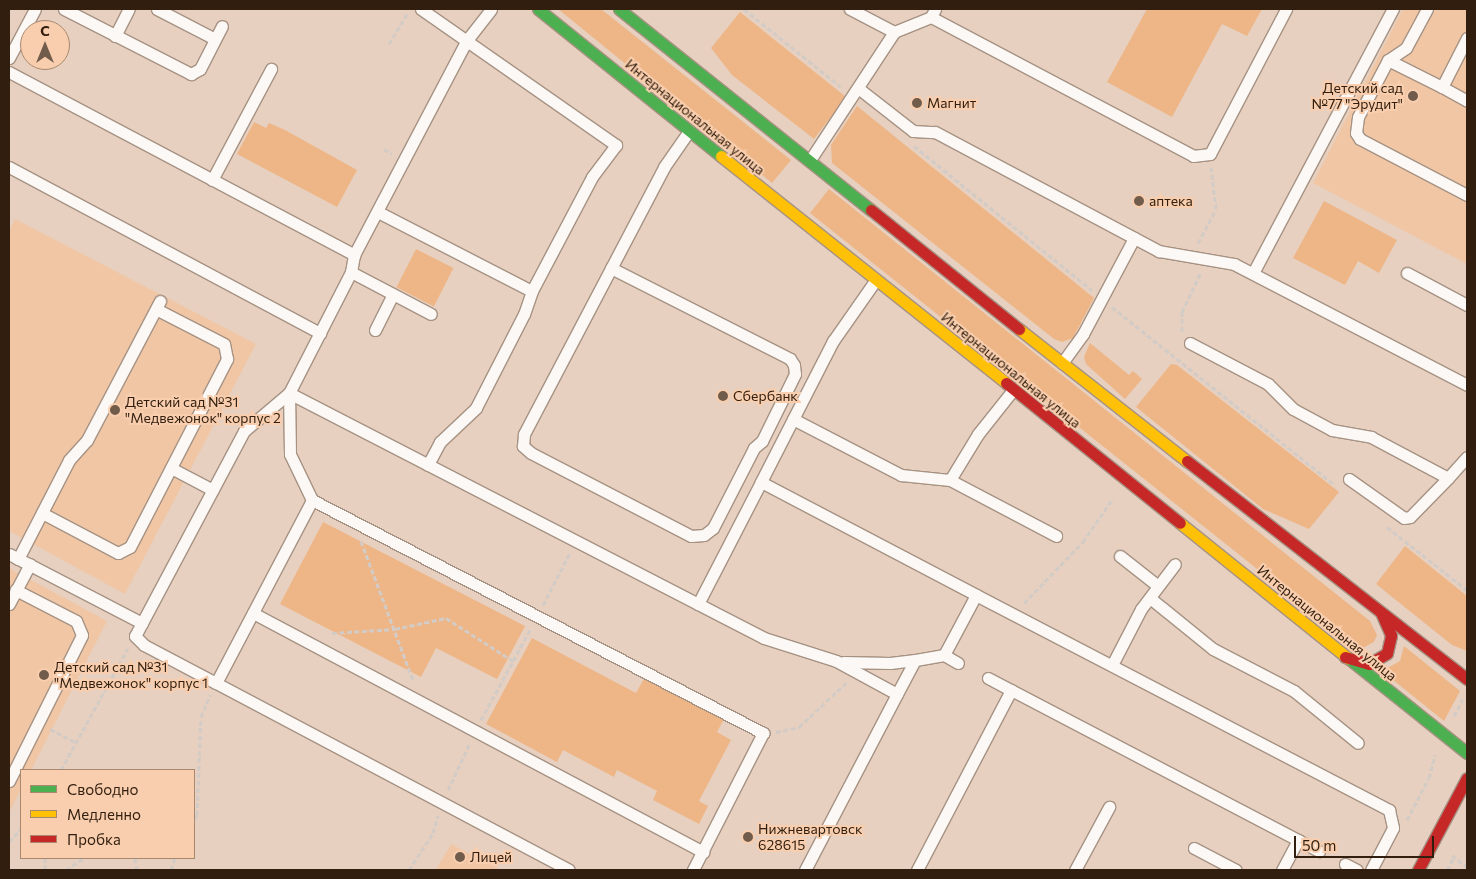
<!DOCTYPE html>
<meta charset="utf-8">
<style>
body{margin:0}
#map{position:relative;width:1476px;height:879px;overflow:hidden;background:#e7d0bf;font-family:Commissioner,sans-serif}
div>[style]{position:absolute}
.built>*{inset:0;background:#f0c6a5}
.green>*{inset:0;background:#eeb687;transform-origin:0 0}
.path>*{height:3px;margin-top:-1.5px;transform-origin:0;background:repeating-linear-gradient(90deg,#d3cbc6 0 5px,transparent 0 7.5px)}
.roads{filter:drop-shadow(1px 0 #a69283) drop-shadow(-1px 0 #a69283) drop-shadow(0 1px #a69283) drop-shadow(0 -1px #a69283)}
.lane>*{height:11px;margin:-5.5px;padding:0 5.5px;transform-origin:5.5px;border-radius:5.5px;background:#fbf8f5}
.fast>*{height:11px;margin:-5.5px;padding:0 5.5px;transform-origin:5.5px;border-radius:5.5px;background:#4caf50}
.slow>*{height:11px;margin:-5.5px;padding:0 5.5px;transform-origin:5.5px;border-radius:5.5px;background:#ffc107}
.jam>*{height:11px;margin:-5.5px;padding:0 5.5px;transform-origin:5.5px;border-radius:5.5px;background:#c62828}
.dots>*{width:14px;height:14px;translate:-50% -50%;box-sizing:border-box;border:2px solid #f8ceae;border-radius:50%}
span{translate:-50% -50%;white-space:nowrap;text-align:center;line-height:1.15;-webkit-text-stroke:4px #f8ceae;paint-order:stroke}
.poi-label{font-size:14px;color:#311e0e}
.right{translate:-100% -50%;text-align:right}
.left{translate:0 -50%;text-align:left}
.street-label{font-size:14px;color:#311e0e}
.frame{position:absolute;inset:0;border:10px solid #311e0e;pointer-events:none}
.legend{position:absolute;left:20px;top:769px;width:175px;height:90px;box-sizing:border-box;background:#f8ceae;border:1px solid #a8886e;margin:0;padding:6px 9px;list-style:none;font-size:15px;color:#311e0e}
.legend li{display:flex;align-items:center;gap:10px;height:25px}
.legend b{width:25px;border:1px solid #a8886e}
.north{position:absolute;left:20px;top:20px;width:50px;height:50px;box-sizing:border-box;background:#f8ceae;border:1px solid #a8886e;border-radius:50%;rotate:0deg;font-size:14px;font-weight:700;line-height:20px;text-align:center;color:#311e0e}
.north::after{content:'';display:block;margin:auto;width:18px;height:22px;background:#715c4c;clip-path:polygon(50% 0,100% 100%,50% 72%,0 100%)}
.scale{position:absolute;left:1294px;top:836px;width:140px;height:22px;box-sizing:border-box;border:2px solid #311e0e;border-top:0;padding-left:6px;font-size:15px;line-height:18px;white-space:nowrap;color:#311e0e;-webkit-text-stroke:4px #f8ceae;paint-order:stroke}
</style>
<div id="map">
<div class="built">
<i style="clip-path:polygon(1403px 9px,1467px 9px,1467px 264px,1313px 183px)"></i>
<i style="clip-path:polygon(15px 219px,256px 344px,125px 594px,9px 531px,9px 231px)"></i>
<i style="clip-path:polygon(9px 568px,107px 621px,31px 770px,21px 770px,21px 789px,9px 813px)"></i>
<i style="clip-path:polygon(451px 844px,501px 870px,436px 870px)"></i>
</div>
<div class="green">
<i style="clip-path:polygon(558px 9px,601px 9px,791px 160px,772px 183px)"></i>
<i style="clip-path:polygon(1147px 9px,1262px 9px,1247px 36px,1222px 24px,1172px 117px,1107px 82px)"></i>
<i style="clip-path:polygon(740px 12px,846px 97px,814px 139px,732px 75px,711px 48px)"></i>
<i style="clip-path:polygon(857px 106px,1094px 298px,1073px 338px,1062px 342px,1054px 339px,832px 163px,831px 145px)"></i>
<i style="clip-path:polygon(254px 122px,266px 128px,269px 123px,285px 130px,357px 170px,337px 207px,237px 154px)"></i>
<i style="clip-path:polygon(829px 189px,1370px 621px,1377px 635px,1374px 642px,1359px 650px,810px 213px)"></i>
<i style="clip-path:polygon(1324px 201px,1397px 240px,1379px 273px,1358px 261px,1345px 285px,1293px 258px)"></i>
<i style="left:416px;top:249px;width:42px;height:43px;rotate:27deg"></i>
<i style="clip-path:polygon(1090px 343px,1129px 375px,1133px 371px,1142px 379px,1125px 399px,1086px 364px,1084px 357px)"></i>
<i style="clip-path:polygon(1171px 364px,1177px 365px,1339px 492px,1309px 529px,1263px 509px,1136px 407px)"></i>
<i style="clip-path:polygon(323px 522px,525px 626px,497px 679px,436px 648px,421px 677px,280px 604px)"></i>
<i style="clip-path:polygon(1405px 546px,1467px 596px,1467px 651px,1452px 645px,1376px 584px)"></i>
<i style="clip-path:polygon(532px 638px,636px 693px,645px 677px,724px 719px,717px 732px,731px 740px,699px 801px,708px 806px,699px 824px,653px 800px,657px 791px,617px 770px,614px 777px,563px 750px,557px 762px,486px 724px)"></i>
<i style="clip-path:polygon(1404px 646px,1460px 691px,1444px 721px,1382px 671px,1400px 661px)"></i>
</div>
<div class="path">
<i style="left:744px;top:9px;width:124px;rotate:38.8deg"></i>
<i style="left:389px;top:44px;width:35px;rotate:-59deg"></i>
<i style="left:914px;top:146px;width:229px;rotate:39deg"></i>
<i style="left:384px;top:149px;width:9px;rotate:32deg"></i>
<i style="left:1198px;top:243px;width:38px;rotate:-62deg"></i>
<i style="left:1216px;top:209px;width:42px;rotate:-96.8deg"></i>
<i style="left:1112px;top:307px;width:285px;rotate:38.6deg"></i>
<i style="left:1182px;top:331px;width:19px;rotate:-90deg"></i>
<i style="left:1182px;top:312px;width:44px;rotate:-64.6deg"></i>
<i style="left:1387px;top:527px;width:102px;rotate:38.2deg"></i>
<i style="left:361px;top:541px;width:148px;rotate:69.5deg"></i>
<i style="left:1024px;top:603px;width:85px;rotate:-46deg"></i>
<i style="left:1083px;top:542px;width:53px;rotate:-55.7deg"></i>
<i style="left:543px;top:605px;width:59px;rotate:-62.6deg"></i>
<i style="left:332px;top:633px;width:63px;rotate:-3.6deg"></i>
<i style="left:395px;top:629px;width:52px;rotate:-12.2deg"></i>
<i style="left:446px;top:618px;width:80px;rotate:32.7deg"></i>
<i style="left:1454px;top:716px;width:19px;rotate:-62deg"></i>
<i style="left:481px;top:720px;width:105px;rotate:-61.5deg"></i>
<i style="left:50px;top:729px;width:29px;rotate:27deg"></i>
<i style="left:776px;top:732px;width:24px;rotate:-12deg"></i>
<i style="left:799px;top:727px;width:66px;rotate:-43.2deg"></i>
<i style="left:61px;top:770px;width:139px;rotate:-61.2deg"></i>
<i style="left:448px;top:790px;width:52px;rotate:-64.9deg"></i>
<i style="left:194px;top:819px;width:5px;rotate:-53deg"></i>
<i style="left:197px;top:815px;width:98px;rotate:-87.7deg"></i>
<i style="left:201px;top:717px;width:24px;rotate:-68deg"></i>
<i style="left:1407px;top:820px;width:47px;rotate:-62.4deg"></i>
<i style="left:1429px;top:778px;width:24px;rotate:-75deg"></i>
<i style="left:9px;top:842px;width:18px;rotate:-47deg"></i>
<i style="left:1452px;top:855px;width:19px;rotate:39deg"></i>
<i style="left:135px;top:858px;width:12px;rotate:81deg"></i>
<i style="left:45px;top:870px;width:12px;rotate:-90deg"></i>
<i style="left:66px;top:870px;width:22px;rotate:-34deg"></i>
<i style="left:171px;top:870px;width:13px;rotate:-72deg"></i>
<i style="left:409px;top:870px;width:44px;rotate:-57deg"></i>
<i style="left:433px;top:833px;width:18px;rotate:-74deg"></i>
<i style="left:1447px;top:870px;width:15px;rotate:-62deg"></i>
</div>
<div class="roads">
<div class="lane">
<i style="left:64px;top:9px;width:143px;rotate:27.1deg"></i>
<i style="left:191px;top:74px;width:10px;rotate:-29deg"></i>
<i style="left:200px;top:69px;width:48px;rotate:-62.9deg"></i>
<i style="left:157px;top:9px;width:65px;rotate:27.3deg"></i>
<i style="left:421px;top:9px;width:238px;rotate:34.9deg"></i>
<i style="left:616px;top:145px;width:40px;rotate:127deg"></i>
<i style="left:592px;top:177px;width:129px;rotate:117.8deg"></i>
<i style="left:532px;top:291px;width:24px;rotate:109deg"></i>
<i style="left:524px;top:314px;width:106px;rotate:117.1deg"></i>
<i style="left:476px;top:408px;width:50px;rotate:136.6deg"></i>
<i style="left:440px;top:442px;width:26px;rotate:118deg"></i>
<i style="left:850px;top:9px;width:50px;rotate:27.6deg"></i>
<i style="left:1427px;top:9px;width:44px;rotate:118.3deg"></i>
<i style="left:1406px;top:48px;width:22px;rotate:146deg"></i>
<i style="left:1388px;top:60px;width:64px;rotate:117.8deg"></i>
<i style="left:1358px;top:117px;width:16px;rotate:97deg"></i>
<i style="left:1356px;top:133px;width:7px;rotate:56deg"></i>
<i style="left:1360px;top:139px;width:121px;rotate:27.6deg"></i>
<i style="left:931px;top:17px;width:297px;rotate:27.9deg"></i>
<i style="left:1193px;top:156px;width:17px;rotate:-7deg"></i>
<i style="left:1210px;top:154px;width:164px;rotate:-62.3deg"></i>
<i style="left:115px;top:36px;width:30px;rotate:-63deg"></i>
<i style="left:1467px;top:38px;width:55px;rotate:117deg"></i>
<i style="left:1442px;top:87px;width:29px;rotate:29deg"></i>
<i style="left:9px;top:58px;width:55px;rotate:-62deg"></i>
<i style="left:1388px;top:60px;width:60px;rotate:26.6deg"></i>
<i style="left:9px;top:72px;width:391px;rotate:27.9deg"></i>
<i style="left:354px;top:255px;width:243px;rotate:-62.3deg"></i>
<i style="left:467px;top:40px;width:39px;rotate:-52deg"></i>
<i style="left:858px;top:88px;width:70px;rotate:38deg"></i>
<i style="left:913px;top:131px;width:22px;rotate:3deg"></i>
<i style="left:935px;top:132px;width:254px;rotate:28deg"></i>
<i style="left:1159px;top:251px;width:76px;rotate:9.8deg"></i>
<i style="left:1234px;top:264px;width:263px;rotate:27.4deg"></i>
<i style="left:810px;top:160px;width:153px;rotate:-56.7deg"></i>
<i style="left:894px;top:32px;width:40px;rotate:-22deg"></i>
<i style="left:931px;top:17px;width:9px;rotate:-63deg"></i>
<i style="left:9px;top:167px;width:353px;rotate:28.1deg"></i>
<i style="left:212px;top:180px;width:126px;rotate:-62deg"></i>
<i style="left:378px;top:212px;width:173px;rotate:27.2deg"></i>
<i style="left:354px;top:255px;width:17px;rotate:100deg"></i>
<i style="left:351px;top:272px;width:136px;rotate:117.1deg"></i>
<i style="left:289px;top:393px;width:59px;rotate:139.8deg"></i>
<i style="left:244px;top:431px;width:232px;rotate:118deg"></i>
<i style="left:135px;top:636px;width:13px;rotate:45deg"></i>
<i style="left:144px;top:645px;width:81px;rotate:27.8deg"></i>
<i style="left:216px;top:683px;width:207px;rotate:-62.3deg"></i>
<i style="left:312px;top:500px;width:508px;rotate:27.32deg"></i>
<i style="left:763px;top:733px;width:154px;rotate:117.1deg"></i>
<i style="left:611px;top:268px;width:201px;rotate:26.9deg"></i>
<i style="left:790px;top:359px;width:7px;rotate:56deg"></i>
<i style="left:794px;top:365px;width:9px;rotate:84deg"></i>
<i style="left:795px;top:374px;width:75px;rotate:116.2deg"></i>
<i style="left:762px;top:441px;width:11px;rotate:139deg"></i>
<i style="left:754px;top:448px;width:90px;rotate:117.1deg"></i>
<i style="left:713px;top:528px;width:11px;rotate:142deg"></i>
<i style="left:704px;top:535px;width:13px;rotate:176deg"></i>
<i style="left:691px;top:536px;width:180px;rotate:-152.6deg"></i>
<i style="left:531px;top:453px;width:11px;rotate:-139deg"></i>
<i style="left:523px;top:446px;width:12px;rotate:-85deg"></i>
<i style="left:524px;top:434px;width:301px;rotate:-62.3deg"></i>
<i style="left:664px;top:167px;width:44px;rotate:-55.2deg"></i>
<i style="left:351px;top:272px;width:90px;rotate:27.7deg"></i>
<i style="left:1253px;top:273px;width:299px;rotate:-62.1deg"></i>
<i style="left:1407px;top:273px;width:68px;rotate:28.1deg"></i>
<i style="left:875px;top:281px;width:73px;rotate:125deg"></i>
<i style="left:833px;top:341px;width:158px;rotate:117.1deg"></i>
<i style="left:761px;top:482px;width:243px;rotate:27.7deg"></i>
<i style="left:976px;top:595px;width:68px;rotate:118.1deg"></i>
<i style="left:944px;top:655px;width:29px;rotate:170deg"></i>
<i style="left:915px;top:660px;width:38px;rotate:118deg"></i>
<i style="left:375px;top:330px;width:40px;rotate:-63.4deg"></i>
<i style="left:1190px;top:343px;width:88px;rotate:27.7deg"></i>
<i style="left:1268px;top:384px;width:35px;rotate:45deg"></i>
<i style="left:1293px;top:409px;width:44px;rotate:28.3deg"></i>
<i style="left:1332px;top:430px;width:40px;rotate:10deg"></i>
<i style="left:1371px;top:437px;width:87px;rotate:28deg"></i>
<i style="left:1448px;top:478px;width:28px;rotate:-48deg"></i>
<i style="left:1062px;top:363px;width:36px;rotate:-54deg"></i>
<i style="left:1083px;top:334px;width:109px;rotate:-62deg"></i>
<i style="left:793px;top:419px;width:122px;rotate:27.4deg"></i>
<i style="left:901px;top:475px;width:49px;rotate:5.8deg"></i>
<i style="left:950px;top:480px;width:120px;rotate:27.8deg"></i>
<i style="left:171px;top:468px;width:47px;rotate:27.6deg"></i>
<i style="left:1349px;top:479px;width:67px;rotate:35.3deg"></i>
<i style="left:1404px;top:518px;width:6px;rotate:-9deg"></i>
<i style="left:1410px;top:517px;width:54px;rotate:-45.7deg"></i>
<i style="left:950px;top:480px;width:54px;rotate:-58.7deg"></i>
<i style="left:978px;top:434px;width:56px;rotate:-51.5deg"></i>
<i style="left:312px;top:500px;width:51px;rotate:-115.6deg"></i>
<i style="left:290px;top:454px;width:61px;rotate:-90.9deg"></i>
<i style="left:289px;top:393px;width:534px;rotate:27.28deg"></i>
<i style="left:764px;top:638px;width:76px;rotate:17.7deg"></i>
<i style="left:836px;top:661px;width:69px;rotate:28.4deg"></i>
<i style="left:897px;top:694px;width:199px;rotate:117.6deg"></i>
<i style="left:42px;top:513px;width:86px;rotate:27.8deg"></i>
<i style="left:118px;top:553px;width:13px;rotate:-27deg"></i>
<i style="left:130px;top:547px;width:212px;rotate:-62.7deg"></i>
<i style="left:227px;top:359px;width:15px;rotate:-101deg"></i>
<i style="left:224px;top:344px;width:76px;rotate:-152.8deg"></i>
<i style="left:9px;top:554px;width:150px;rotate:27.4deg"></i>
<i style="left:1120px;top:556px;width:48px;rotate:38.3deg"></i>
<i style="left:18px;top:559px;width:111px;rotate:-62.7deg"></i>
<i style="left:69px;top:460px;width:27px;rotate:-48deg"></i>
<i style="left:87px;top:440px;width:157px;rotate:-62.3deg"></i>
<i style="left:976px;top:595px;width:466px;rotate:27.5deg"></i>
<i style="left:1389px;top:810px;width:18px;rotate:77deg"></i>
<i style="left:1393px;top:828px;width:47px;rotate:117.6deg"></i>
<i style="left:1150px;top:598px;width:81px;rotate:39deg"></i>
<i style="left:1213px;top:649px;width:91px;rotate:27.4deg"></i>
<i style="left:1294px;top:691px;width:82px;rotate:39.1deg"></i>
<i style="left:9px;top:604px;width:45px;rotate:-62.3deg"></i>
<i style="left:698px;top:604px;width:137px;rotate:-62.7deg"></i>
<i style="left:253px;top:613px;width:510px;rotate:27.97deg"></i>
<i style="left:944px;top:655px;width:16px;rotate:30deg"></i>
<i style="left:843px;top:662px;width:47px;rotate:1.2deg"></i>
<i style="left:890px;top:663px;width:25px;rotate:-7deg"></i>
<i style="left:1112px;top:665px;width:63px;rotate:-62.6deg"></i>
<i style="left:1141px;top:609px;width:56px;rotate:-52.9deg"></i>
<i style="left:988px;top:678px;width:26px;rotate:28deg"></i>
<i style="left:216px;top:683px;width:399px;rotate:27.9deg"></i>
<i style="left:9px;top:781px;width:163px;rotate:-63.4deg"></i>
<i style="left:82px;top:635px;width:15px;rotate:-113deg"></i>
<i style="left:76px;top:621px;width:68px;rotate:-152.7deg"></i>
<i style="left:1298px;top:840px;width:24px;rotate:28deg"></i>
<i style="left:1194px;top:848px;width:47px;rotate:27.6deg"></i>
<i style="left:1345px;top:864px;width:13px;rotate:27deg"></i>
<i style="left:917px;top:870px;width:203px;rotate:-62.4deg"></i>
<i style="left:1011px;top:690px;width:324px;rotate:27.6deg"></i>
<i style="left:1298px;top:840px;width:34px;rotate:118deg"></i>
<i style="left:1075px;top:870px;width:72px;rotate:-61.6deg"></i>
</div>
<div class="fast">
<i style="left:538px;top:9px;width:235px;rotate:38.8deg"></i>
<i style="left:619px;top:9px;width:322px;rotate:38.6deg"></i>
<i style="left:1348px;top:658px;width:152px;rotate:38.6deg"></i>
</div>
<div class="slow">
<i style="left:721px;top:156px;width:364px;rotate:38.5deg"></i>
<i style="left:1019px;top:329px;width:214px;rotate:38.2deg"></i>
<i style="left:1180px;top:523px;width:216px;rotate:38.8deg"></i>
</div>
<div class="jam">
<i style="left:871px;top:210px;width:190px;rotate:38.8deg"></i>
<i style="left:1006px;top:383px;width:223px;rotate:38.8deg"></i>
<i style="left:1187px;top:461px;width:355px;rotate:37.9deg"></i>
<i style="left:1345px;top:657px;width:25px;rotate:16deg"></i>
<i style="left:1369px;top:664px;width:21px;rotate:-31deg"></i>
<i style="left:1387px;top:653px;width:18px;rotate:-77deg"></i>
<i style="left:1391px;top:635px;width:24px;rotate:-114deg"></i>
<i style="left:1418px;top:870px;width:104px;rotate:-62deg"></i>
</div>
</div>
<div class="dots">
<i style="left:1413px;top:96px;background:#715c4c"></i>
<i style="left:917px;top:103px;background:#715c4c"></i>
<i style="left:1139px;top:201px;background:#715c4c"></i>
<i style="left:723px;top:396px;background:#715c4c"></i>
<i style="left:115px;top:410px;background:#715c4c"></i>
<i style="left:44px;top:675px;background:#715c4c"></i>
<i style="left:748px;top:837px;background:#715c4c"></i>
<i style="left:460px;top:857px;background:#715c4c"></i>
</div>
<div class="poi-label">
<span class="right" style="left:1403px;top:96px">Детский сад<br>№77 "Эрудит"</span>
<span class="left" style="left:927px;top:103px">Магнит</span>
<span class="left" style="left:1149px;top:201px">аптека</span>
<span class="left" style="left:733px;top:396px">Сбербанк</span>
<span class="left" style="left:125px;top:410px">Детский сад №31<br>"Медвежонок" корпус 2</span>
<span class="left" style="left:54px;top:675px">Детский сад №31<br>"Медвежонок" корпус 1</span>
<span class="left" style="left:758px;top:837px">Нижневартовск<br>628615</span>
<span class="left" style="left:470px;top:857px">Лицей</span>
</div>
<div class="street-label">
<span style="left:695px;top:117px;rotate:39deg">Интернациональная улица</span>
<span style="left:1011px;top:370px;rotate:39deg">Интернациональная улица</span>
<span style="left:1327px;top:623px;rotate:39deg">Интернациональная улица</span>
</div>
<div class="frame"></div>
<ul class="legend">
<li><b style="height:6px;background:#4caf50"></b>Свободно</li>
<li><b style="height:6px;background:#ffc107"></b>Медленно</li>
<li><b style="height:6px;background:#c62828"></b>Пробка</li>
</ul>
<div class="north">С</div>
<div class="scale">50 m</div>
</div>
